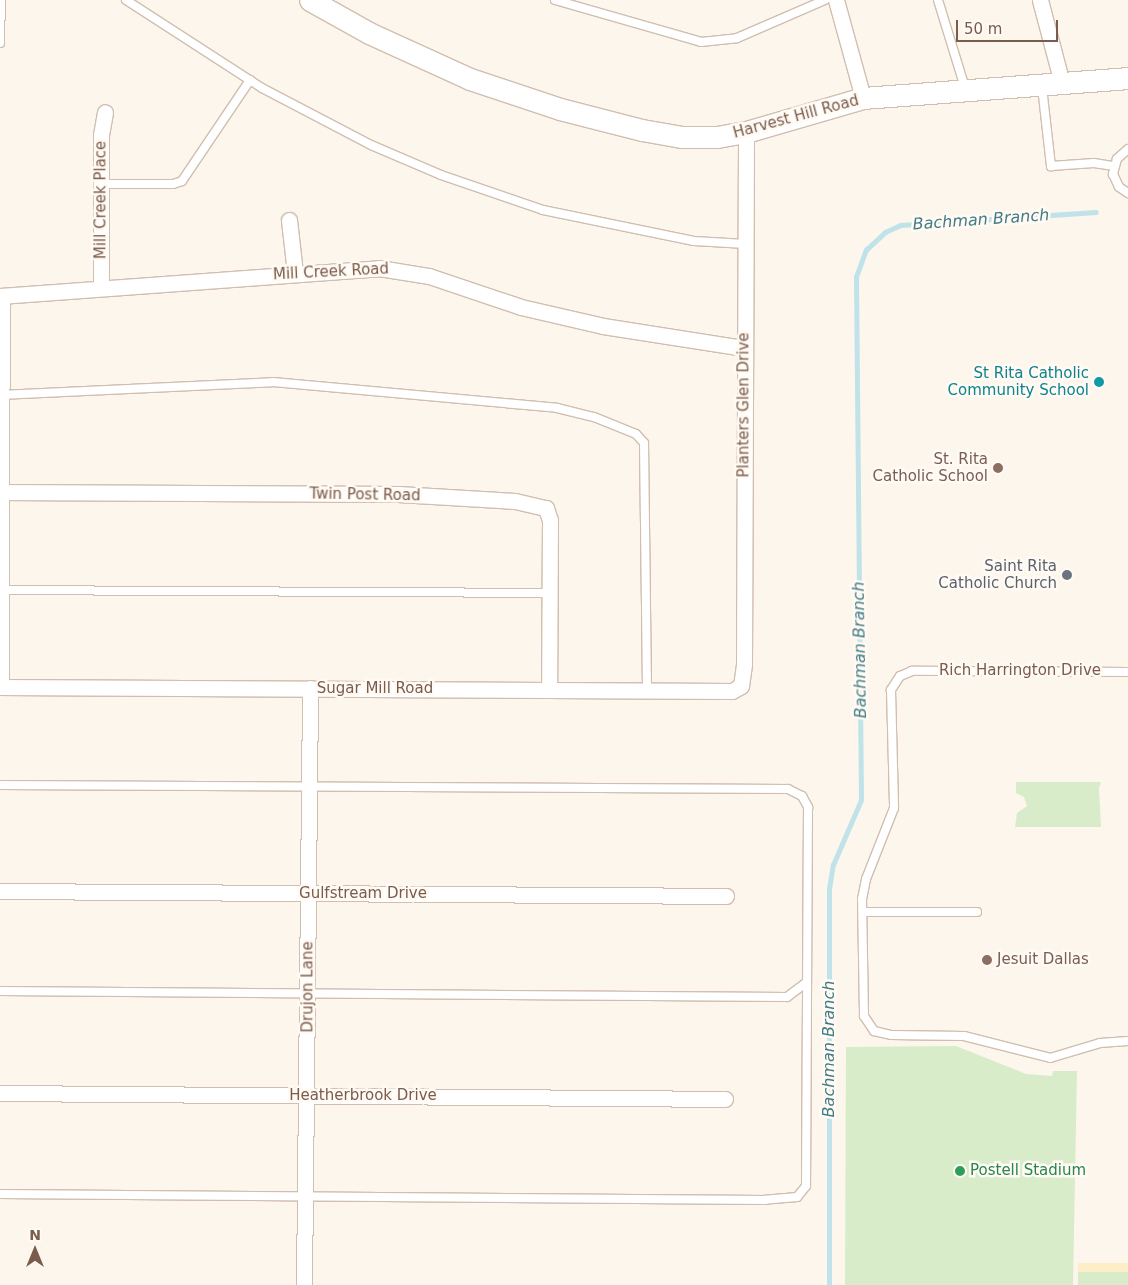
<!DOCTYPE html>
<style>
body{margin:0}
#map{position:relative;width:1128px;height:1285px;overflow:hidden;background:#fdf6ec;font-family:"DejaVu Sans",sans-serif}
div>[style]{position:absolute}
.green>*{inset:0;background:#d8ecc9}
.sand>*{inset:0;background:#fcefc7;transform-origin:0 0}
.stream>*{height:4.5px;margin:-2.25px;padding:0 2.25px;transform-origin:2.25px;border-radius:2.25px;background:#bfe3e8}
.roads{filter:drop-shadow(1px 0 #d1beb0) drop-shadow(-1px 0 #d1beb0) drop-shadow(0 1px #d1beb0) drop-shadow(0 -1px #d1beb0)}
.lane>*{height:8px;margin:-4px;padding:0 4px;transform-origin:4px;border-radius:4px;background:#fff}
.street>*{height:15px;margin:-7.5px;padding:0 7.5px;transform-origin:7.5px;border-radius:7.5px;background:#fff}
.secondary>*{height:21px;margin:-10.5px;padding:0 10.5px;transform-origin:10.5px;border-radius:10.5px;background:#fff}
.dots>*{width:14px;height:14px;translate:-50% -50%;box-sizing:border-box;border:2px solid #fffaf3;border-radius:50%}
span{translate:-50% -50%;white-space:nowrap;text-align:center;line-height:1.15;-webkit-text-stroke:5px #fffaf3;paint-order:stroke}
.street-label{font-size:15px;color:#7a5c4d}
.culture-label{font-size:15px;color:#0d838f}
.right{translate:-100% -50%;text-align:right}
.education-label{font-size:15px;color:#785e54}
.left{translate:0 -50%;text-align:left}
.worship-label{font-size:15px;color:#5b616d}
.leisure-label{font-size:15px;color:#27864d}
.water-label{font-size:16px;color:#437c86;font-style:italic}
.north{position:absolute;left:10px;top:1225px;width:50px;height:50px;-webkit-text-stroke:4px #fffaf3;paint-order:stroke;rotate:0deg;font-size:14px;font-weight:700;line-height:20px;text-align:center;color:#7a5c4d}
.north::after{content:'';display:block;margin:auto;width:18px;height:22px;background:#7a5c4d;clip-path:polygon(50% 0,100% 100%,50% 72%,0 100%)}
.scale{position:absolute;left:956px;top:20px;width:102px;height:22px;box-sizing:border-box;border:2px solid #7a5c4d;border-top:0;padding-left:6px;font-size:15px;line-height:18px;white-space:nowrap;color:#7a5c4d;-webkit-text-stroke:4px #fffaf3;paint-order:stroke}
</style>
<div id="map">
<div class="green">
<i style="clip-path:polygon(1016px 782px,1101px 782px,1099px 788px,1101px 827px,1015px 827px,1017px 813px,1027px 806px,1024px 797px,1016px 793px)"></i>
<i style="clip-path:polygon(956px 1046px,1026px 1074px,1052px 1076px,1053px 1071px,1077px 1071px,1073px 1285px,845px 1285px,846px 1047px)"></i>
<i style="clip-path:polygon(1078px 1263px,1128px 1263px,1078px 1264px,1079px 1272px,1128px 1272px,1128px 1285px,1078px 1285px)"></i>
</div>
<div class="sand">
<i style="left:1128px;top:1263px;width:9px;height:50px;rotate:90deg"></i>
</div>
<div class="stream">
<i style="left:829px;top:1285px;width:396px;rotate:-90deg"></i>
<i style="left:829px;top:889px;width:24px;rotate:-81deg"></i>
<i style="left:833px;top:865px;width:71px;rotate:-66.7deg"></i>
<i style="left:861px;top:800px;width:523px;rotate:-90.55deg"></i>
<i style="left:856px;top:277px;width:29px;rotate:-70deg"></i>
<i style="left:866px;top:250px;width:26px;rotate:-43deg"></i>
<i style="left:885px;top:232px;width:17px;rotate:-24deg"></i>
<i style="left:901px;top:225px;width:195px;rotate:-3.8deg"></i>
</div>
<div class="roads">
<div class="lane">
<i style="left:126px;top:0;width:162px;rotate:32.9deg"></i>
<i style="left:262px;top:88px;width:123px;rotate:27.6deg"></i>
<i style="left:371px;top:145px;width:76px;rotate:23.2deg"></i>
<i style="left:441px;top:175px;width:108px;rotate:18.9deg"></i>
<i style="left:543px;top:210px;width:154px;rotate:11.6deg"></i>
<i style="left:694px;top:241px;width:52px;rotate:3.3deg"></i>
<i style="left:555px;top:0;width:152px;rotate:16deg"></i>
<i style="left:701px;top:42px;width:36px;rotate:-6deg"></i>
<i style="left:737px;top:38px;width:96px;rotate:-23.4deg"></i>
<i style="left:938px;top:0;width:92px;rotate:72.9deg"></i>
<i style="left:0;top:43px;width:43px;rotate:-88.7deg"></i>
<i style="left:1042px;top:87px;width:80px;rotate:83.5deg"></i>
<i style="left:1051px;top:166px;width:43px;rotate:-4deg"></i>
<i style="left:1094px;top:163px;width:20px;rotate:9deg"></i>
<i style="left:1128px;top:149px;width:15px;rotate:138deg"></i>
<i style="left:1117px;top:159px;width:16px;rotate:105deg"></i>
<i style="left:1113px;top:174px;width:14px;rotate:65deg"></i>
<i style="left:1119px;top:187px;width:11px;rotate:34deg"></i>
<i style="left:101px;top:184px;width:72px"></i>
<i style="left:173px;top:184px;width:9px;rotate:-18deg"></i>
<i style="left:182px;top:181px;width:122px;rotate:-56deg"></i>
<i style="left:0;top:395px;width:273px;rotate:-2.7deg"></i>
<i style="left:273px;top:382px;width:285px;rotate:5.2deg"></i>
<i style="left:557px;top:408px;width:38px;rotate:14deg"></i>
<i style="left:594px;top:417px;width:45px;rotate:22deg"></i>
<i style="left:636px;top:434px;width:12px;rotate:48deg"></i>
<i style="left:644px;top:443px;width:247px;rotate:89.3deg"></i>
<i style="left:0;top:590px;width:550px;rotate:0.31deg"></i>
<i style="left:1128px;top:672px;width:216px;rotate:-179.7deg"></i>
<i style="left:912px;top:671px;width:13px;rotate:157deg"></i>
<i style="left:900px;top:676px;width:17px;rotate:123deg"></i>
<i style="left:891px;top:690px;width:118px;rotate:88.5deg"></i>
<i style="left:894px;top:808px;width:76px;rotate:111.5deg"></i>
<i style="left:866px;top:879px;width:20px;rotate:101deg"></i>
<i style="left:862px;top:899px;width:117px;rotate:89deg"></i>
<i style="left:864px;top:1016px;width:18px;rotate:56deg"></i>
<i style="left:874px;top:1031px;width:18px;rotate:13deg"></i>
<i style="left:892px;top:1035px;width:72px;rotate:0.8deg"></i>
<i style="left:964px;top:1036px;width:89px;rotate:14.3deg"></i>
<i style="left:1050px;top:1058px;width:52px;rotate:-16.7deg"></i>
<i style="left:1100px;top:1043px;width:28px;rotate:-4deg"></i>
<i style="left:0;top:785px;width:788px;rotate:0.29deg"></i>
<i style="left:788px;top:789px;width:16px;rotate:27deg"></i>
<i style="left:802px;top:796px;width:13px;rotate:61deg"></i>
<i style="left:808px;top:807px;width:379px;rotate:90.3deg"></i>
<i style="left:806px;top:1186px;width:14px;rotate:129deg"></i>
<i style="left:797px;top:1197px;width:32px;rotate:175deg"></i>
<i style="left:765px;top:1200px;width:765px;rotate:-179.55deg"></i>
<i style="left:863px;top:912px;width:114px"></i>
<i style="left:0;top:991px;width:787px;rotate:0.44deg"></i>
<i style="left:787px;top:997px;width:25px;rotate:-37deg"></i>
</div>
<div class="street">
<i style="left:836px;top:0;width:102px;rotate:74.6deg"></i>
<i style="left:1040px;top:0;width:86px;rotate:75.2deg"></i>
<i style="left:289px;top:220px;width:53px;rotate:83.5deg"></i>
<i style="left:101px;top:287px;width:152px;rotate:-90deg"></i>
<i style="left:101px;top:135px;width:23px;rotate:-80deg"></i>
<i style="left:0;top:296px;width:380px;rotate:-4.2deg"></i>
<i style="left:379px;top:268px;width:51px;rotate:9.1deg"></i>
<i style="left:429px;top:276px;width:97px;rotate:18.6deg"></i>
<i style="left:521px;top:307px;width:84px;rotate:13deg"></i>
<i style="left:603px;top:326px;width:143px;rotate:8.9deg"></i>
<i style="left:0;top:492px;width:398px;rotate:0.3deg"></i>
<i style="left:398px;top:494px;width:117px;rotate:3.4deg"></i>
<i style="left:515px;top:501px;width:32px;rotate:13deg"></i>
<i style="left:546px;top:508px;width:13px;rotate:72deg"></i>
<i style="left:550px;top:520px;width:170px;rotate:90.3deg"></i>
<i style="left:0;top:687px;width:732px;rotate:0.31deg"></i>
<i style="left:732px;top:691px;width:10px;rotate:-29deg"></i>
<i style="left:741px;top:686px;width:22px;rotate:-82deg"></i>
<i style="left:744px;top:664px;width:532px;rotate:-89.78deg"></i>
<i style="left:1px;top:687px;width:391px;rotate:-89.9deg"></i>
<i style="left:0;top:891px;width:726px;rotate:0.39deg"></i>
<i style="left:0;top:1093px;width:725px;rotate:0.47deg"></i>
<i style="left:304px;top:1285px;width:597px;rotate:-89.42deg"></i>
</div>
<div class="secondary">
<i style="left:310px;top:0;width:68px;rotate:29.2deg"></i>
<i style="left:369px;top:33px;width:111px;rotate:24.5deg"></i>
<i style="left:470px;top:79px;width:95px;rotate:18.4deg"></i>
<i style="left:560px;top:109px;width:85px;rotate:14.4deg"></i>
<i style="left:642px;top:130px;width:41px;rotate:9.9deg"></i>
<i style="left:682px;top:137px;width:35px"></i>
<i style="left:717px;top:137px;width:29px;rotate:-10deg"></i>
<i style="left:746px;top:132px;width:122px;rotate:-16.2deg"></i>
<i style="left:863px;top:98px;width:266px;rotate:-4.3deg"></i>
</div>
</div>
<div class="dots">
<i style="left:1099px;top:382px;background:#0f9aa8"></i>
<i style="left:998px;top:468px;background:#8d6e63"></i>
<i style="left:1067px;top:575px;background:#6b7280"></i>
<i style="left:987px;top:960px;background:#8d6e63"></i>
<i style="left:960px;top:1171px;background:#2e9e5b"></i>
</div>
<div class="street-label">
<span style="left:796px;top:117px;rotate:-15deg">Harvest Hill Road</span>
<span style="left:101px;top:200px;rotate:-90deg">Mill Creek Place</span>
<span style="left:331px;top:272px;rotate:-3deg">Mill Creek Road</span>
<span style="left:744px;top:405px;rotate:-90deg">Planters Glen Drive</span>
<span style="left:365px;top:495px;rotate:1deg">Twin Post Road</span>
<span style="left:1020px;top:671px">Rich Harrington Drive</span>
<span style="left:375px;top:689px">Sugar Mill Road</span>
<span style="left:363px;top:894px">Gulfstream Drive</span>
<span style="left:308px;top:987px;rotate:-90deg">Drujon Lane</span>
<span style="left:363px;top:1096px">Heatherbrook Drive</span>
</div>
<div class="culture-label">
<span class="right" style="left:1089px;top:382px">St Rita Catholic<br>Community School</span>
</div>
<div class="education-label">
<span class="right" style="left:988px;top:468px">St. Rita<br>Catholic School</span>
<span class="left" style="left:997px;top:960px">Jesuit Dallas</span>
</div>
<div class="worship-label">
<span class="right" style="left:1057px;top:575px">Saint Rita<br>Catholic Church</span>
</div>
<div class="leisure-label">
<span class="left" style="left:970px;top:1171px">Postell Stadium</span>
</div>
<div class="water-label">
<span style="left:981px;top:220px;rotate:-4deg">Bachman Branch</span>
<span style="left:860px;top:650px;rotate:-91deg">Bachman Branch</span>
<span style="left:829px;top:1049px;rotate:-90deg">Bachman Branch</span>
</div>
<div class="north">N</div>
<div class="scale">50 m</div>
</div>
